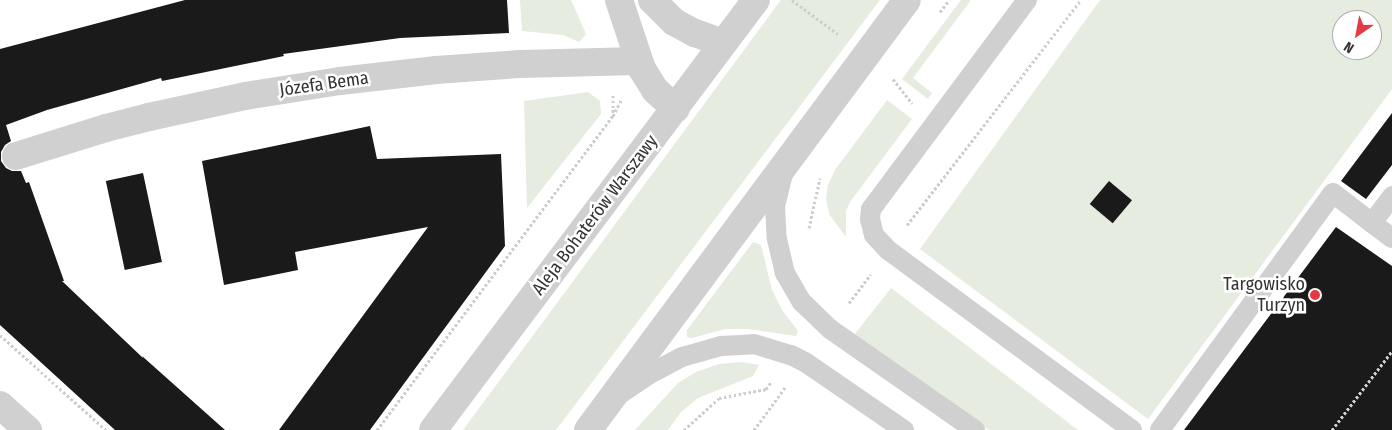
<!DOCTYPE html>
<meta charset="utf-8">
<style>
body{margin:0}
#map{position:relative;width:1392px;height:430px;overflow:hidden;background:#fff;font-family:"Fira Sans Condensed",sans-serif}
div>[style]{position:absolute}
.green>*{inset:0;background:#e6ecdf}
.building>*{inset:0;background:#1a1a1a;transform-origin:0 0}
.path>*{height:3px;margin-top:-1.5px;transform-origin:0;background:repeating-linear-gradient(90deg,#cdcdcd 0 2.5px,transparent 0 5px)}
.service>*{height:20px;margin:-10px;padding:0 10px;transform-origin:10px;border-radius:10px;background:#d0d0d0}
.minor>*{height:28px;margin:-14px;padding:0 14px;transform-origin:14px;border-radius:14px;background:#d0d0d0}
.tertiary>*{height:28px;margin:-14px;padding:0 14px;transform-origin:14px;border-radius:14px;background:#d0d0d0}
.dots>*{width:14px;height:14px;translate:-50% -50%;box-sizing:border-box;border:2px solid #fff;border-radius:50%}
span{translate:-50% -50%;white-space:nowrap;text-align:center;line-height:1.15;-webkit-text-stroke:5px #fff;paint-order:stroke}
.street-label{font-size:18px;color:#333}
.poi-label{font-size:18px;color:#333}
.right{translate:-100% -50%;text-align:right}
.north{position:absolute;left:1332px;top:10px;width:50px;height:50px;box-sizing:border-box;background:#fff;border:1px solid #adadad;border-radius:50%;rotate:213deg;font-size:14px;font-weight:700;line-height:20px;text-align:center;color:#333}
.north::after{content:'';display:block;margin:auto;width:18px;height:22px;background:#e63946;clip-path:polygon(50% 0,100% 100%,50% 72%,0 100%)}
</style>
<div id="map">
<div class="green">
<i style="clip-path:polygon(520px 0,571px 0,586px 34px,579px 42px,563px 35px,522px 31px)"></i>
<i style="clip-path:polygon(781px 0,880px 0,556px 430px,463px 430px)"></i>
<i style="clip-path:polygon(961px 0,971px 0,913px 78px,932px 93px,928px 99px,902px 79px)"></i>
<i style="clip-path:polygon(evenodd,1100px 0,1392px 0,1392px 89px,1148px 419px,920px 249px,1100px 0,1342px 20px,1372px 20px,1372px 50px,1342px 50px,1342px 20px)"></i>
<i style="clip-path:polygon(588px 92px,600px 101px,601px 114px,527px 208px,524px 101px)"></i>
<i style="clip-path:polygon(887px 100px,912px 119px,850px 202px,846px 211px,846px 237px,829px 214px,826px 198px,828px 185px,835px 170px)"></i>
<i style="clip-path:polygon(753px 242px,761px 245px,772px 290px,782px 310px,798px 331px,796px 336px,749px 329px,725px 329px,692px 338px,687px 337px,687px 330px)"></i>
<i style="clip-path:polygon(891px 288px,1078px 430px,989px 430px,854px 335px)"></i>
<i style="clip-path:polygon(742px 362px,759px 365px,753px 376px,698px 398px,681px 412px,668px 430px,635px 430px,678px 383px,696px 372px,719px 364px)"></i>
</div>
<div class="building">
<i style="clip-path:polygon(185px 0,507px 0,509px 33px,400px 38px,283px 54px,284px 56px,162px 81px,161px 78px,47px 110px,6px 125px,11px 141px,5px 145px,1px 152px,1px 161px,6px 168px,12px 171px,21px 171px,26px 183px,29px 182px,64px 281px,62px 281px,143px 358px,142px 356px,225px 430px,115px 430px,0 325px,0 49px)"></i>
<i style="clip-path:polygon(1392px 113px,1392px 165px,1366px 199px,1341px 181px)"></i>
<i style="clip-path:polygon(370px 126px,377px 159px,501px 154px,505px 246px,370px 430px,279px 430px,428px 227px,295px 252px,298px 270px,224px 285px,202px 161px)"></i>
<i style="left:143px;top:173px;width:91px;height:38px;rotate:78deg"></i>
<i style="left:1109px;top:181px;width:30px;height:30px;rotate:40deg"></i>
<i style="clip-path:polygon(1336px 227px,1392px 266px,1392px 430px,1184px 430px)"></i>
</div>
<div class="path">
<i style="left:792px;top:0;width:57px;rotate:36.5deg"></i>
<i style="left:940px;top:12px;width:15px;rotate:-53deg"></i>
<i style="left:893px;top:79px;width:31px;rotate:52deg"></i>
<i style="left:613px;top:95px;width:19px;rotate:90deg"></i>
<i style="left:907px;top:225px;width:284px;rotate:-52.3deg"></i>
<i style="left:809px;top:228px;width:51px;rotate:-77.6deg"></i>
<i style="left:849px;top:303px;width:36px;rotate:-53deg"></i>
<i style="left:0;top:335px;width:142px;rotate:41.9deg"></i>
<i style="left:377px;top:430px;width:393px;rotate:-53.1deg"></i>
<i style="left:613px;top:116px;width:18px;rotate:-63deg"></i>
<i style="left:684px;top:430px;width:47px;rotate:-42.4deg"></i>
<i style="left:719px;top:398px;width:48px;rotate:-10.8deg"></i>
<i style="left:766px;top:389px;width:9px;rotate:-54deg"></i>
<i style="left:754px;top:430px;width:54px;rotate:-54deg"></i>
<i style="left:1332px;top:430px;width:99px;rotate:-52.8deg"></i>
</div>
<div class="service">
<i style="left:1027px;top:0;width:261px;rotate:126.7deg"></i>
<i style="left:871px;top:209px;width:10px;rotate:96deg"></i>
<i style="left:870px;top:219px;width:16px;rotate:76deg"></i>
<i style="left:874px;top:235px;width:21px;rotate:47deg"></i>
<i style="left:888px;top:250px;width:303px;rotate:36.4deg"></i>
<i style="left:783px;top:174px;width:33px;rotate:104deg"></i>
<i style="left:775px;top:206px;width:33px;rotate:87deg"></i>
<i style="left:777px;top:239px;width:35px;rotate:77deg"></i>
<i style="left:785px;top:273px;width:34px;rotate:60deg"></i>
<i style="left:802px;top:302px;width:39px;rotate:44deg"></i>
<i style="left:830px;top:329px;width:177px;rotate:34.9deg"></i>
<i style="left:1372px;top:223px;width:25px;rotate:37deg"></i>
<i style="left:623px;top:392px;width:30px;rotate:-34deg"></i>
<i style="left:648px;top:375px;width:38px;rotate:-28deg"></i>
<i style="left:682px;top:357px;width:41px;rotate:-15.8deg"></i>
<i style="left:721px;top:346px;width:33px;rotate:-3deg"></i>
<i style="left:754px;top:344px;width:39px;rotate:17deg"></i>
<i style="left:791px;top:355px;width:16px;rotate:27deg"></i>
<i style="left:805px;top:362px;width:120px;rotate:34.5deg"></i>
<i style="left:1160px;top:430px;width:293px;rotate:-53.9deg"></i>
<i style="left:1333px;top:193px;width:49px;rotate:37.6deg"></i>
<i style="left:1372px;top:223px;width:34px;rotate:-53deg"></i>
</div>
<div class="minor">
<i style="left:619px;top:0;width:73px;rotate:71.6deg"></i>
<i style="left:642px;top:69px;width:25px;rotate:58deg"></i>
<i style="left:655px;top:90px;width:28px;rotate:42deg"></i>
<i style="left:652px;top:0;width:31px;rotate:45deg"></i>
<i style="left:674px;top:22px;width:24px;rotate:28deg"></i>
<i style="left:695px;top:33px;width:30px;rotate:20deg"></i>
<i style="left:16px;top:156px;width:94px;rotate:-17.3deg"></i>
<i style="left:106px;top:128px;width:44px;rotate:-14.3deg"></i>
<i style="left:149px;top:117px;width:98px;rotate:-12.3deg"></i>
<i style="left:245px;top:96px;width:96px;rotate:-9deg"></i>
<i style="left:340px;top:81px;width:97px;rotate:-6.5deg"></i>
<i style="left:436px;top:70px;width:84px;rotate:-4.1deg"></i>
<i style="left:520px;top:64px;width:118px;rotate:-1.5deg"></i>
<i style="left:0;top:405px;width:38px;rotate:42deg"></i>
</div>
<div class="tertiary">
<i style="left:433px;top:430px;width:538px;rotate:-53.09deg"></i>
<i style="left:588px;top:430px;width:535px;rotate:-53.43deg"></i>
</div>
<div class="dots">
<i style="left:1315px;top:295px;background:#e63946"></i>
</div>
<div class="street-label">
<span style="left:324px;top:84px;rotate:-8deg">Józefa Bema</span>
<span style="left:595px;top:215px;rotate:-53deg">Aleja Bohaterów Warszawy</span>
</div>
<div class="poi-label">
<span class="right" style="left:1305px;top:295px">Targowisko<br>Turzyn</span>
</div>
<div class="north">N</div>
</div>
